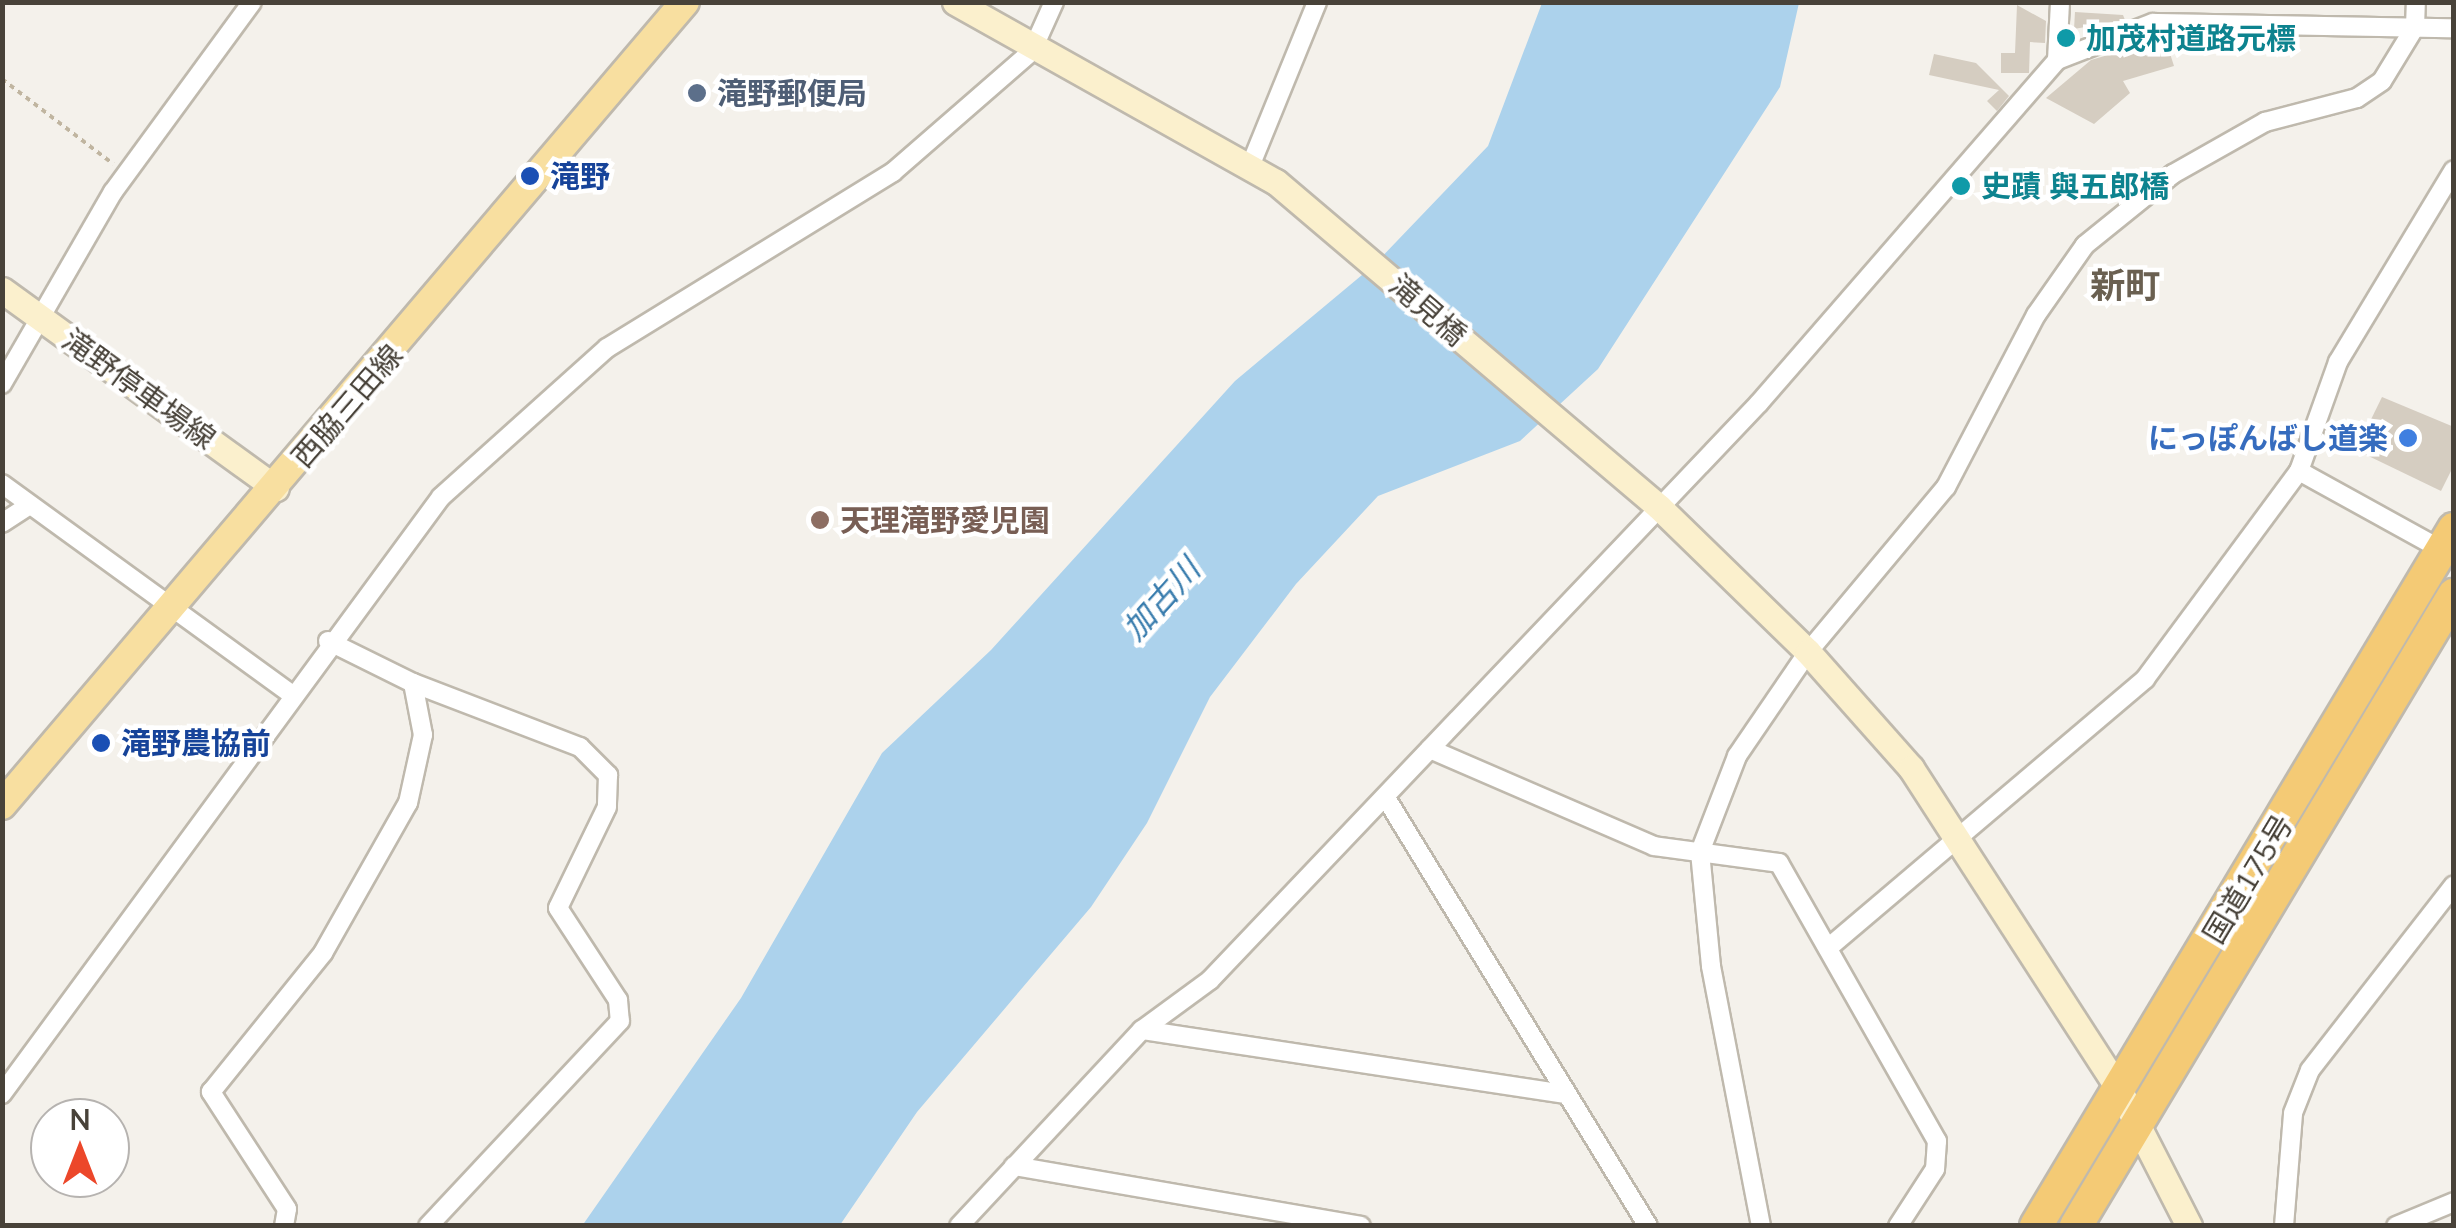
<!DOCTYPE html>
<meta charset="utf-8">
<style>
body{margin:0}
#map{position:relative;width:2456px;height:1228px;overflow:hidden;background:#f4f1eb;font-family:Mulish,"Noto Sans JP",sans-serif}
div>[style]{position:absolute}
.water>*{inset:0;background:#acd2ec}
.building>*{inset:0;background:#d5cdc1}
.path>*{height:4px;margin-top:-2px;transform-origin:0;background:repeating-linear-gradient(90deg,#c0b5a0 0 5px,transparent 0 10px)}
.roads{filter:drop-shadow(2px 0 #bfb9ad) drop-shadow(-2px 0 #bfb9ad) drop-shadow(0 2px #bfb9ad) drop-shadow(0 -2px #bfb9ad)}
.street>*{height:18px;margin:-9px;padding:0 9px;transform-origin:9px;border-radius:9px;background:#fff}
.secondary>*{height:25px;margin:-12.5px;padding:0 12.5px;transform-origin:12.5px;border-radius:12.5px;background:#fbf0cd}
.primary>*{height:28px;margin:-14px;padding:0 14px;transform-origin:14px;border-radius:14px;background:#f8dfa0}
.highway>*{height:32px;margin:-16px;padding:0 16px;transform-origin:16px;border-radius:16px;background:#f4ca75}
.dots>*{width:28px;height:28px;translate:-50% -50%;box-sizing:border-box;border:5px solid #fff;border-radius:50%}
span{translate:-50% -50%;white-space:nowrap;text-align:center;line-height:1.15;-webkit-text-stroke:9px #fff;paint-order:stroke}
.culture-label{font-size:30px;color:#0d838f;font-weight:700}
.left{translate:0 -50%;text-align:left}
.service-label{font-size:30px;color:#4e5e75;font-weight:700}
.transit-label{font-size:30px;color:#164399;font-weight:700}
.street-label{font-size:30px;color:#484239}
.shop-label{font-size:30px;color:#366cbe;font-weight:700}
.right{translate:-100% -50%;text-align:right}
.education-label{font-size:30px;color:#785e54;font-weight:700}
.water-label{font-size:32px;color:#387cad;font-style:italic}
.quarter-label{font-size:35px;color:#6a6051;font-weight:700}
.frame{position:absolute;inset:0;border:5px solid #484239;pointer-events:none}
.north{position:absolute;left:30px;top:1098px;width:100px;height:100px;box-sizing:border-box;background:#fff;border:2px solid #b6b3b0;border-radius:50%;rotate:0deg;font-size:28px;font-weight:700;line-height:40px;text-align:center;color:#484239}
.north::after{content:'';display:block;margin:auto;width:35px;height:45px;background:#ec472a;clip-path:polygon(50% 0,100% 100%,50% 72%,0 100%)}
</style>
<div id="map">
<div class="water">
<i style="clip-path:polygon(1542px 3px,1799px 3px,1780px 87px,1598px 369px,1520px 441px,1378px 496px,1296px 584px,1210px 697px,1147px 823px,1091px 907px,917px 1112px,840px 1225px,582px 1226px,741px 998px,882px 753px,991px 650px,1235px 381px,1374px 265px,1488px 146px)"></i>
</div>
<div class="building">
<i style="clip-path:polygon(2017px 5px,2046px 21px,2045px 43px,2030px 42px,2029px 73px,2001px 73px,2001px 53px,2015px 53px)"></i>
<i style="clip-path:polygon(2075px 12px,2123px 15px,2125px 20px,2074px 29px)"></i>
<i style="clip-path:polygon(2165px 38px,2174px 66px,2123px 81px,2130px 93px,2094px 124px,2046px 98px,2091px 60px)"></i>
<i style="clip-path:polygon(1934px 54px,1976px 63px,2009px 96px,1997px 111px,1987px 101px,1999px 90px,1929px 75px)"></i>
<i style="clip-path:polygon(2382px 397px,2454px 427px,2454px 465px,2441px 491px,2356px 450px)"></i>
</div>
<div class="path">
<i style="left:2px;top:79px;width:140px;rotate:37.4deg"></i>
</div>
<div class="roads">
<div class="street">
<i style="left:2057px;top:60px;width:58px;rotate:-87deg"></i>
<i style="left:1251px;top:164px;width:175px;rotate:-67.8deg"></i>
<i style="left:2px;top:384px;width:222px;rotate:-60deg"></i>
<i style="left:113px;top:192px;width:235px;rotate:-53.8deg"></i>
<i style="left:2299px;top:471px;width:163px;rotate:28.9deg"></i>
<i style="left:2px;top:484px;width:357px;rotate:36deg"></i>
<i style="left:2px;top:523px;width:33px;rotate:-33deg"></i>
<i style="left:328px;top:641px;width:95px;rotate:26.3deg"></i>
<i style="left:1430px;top:749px;width:244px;rotate:23.4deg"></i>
<i style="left:1654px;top:846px;width:126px;rotate:7.7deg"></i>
<i style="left:1779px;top:863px;width:320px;rotate:60.4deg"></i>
<i style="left:1937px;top:1141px;width:28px;rotate:94deg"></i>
<i style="left:1935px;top:1169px;width:68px;rotate:123deg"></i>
<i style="left:1386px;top:798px;width:502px;rotate:58.53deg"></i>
<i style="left:1828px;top:948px;width:416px;rotate:-40.3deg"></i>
<i style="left:2145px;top:679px;width:259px;rotate:-53.5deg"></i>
<i style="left:2299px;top:471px;width:116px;rotate:-70.3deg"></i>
<i style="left:2338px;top:362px;width:224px;rotate:-58.9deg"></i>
<i style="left:1142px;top:1030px;width:428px;rotate:8.6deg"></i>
<i style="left:2px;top:1094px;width:741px;rotate:-53.67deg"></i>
<i style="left:441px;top:497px;width:223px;rotate:-41.9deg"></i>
<i style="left:607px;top:348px;width:336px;rotate:-31.6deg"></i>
<i style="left:893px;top:172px;width:184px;rotate:-41deg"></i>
<i style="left:1032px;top:51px;width:54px;rotate:-65.8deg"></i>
<i style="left:1014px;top:1166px;width:352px;rotate:9.8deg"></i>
<i style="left:284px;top:1226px;width:17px;rotate:-80deg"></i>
<i style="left:287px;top:1209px;width:140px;rotate:-123deg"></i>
<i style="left:211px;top:1092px;width:179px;rotate:-51.1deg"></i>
<i style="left:323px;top:953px;width:172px;rotate:-60.5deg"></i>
<i style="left:408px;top:803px;width:70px;rotate:-77.6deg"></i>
<i style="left:423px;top:735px;width:53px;rotate:-100.9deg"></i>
<i style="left:413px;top:683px;width:179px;rotate:21deg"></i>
<i style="left:580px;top:747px;width:40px;rotate:45deg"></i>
<i style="left:608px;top:775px;width:32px;rotate:92deg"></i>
<i style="left:607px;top:807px;width:112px;rotate:115.9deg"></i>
<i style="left:558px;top:908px;width:110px;rotate:56.9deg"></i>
<i style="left:618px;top:1000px;width:21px;rotate:85deg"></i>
<i style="left:620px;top:1021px;width:281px;rotate:133.1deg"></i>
<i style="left:959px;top:1226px;width:268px;rotate:-47deg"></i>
<i style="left:1142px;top:1030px;width:84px;rotate:-36.3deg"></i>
<i style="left:1210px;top:980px;width:796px;rotate:-46.42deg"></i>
<i style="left:1759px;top:403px;width:454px;rotate:-49deg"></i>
<i style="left:2057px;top:60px;width:103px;rotate:-21.1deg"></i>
<i style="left:2153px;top:23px;width:301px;rotate:1deg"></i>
<i style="left:1761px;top:1226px;width:265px;rotate:-100.9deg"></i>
<i style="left:1711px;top:966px;width:115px;rotate:-95.5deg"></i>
<i style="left:1700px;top:852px;width:103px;rotate:-68.9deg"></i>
<i style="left:1737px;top:756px;width:126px;rotate:-55.7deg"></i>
<i style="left:1808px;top:652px;width:215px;rotate:-50.1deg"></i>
<i style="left:1946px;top:487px;width:194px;rotate:-62.4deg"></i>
<i style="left:2036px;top:315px;width:85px;rotate:-55deg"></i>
<i style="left:2085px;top:245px;width:113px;rotate:-38.9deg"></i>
<i style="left:2173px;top:174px;width:106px;rotate:-29.5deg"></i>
<i style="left:2265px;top:122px;width:95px;rotate:-14.6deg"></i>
<i style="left:2357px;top:98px;width:30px;rotate:-34deg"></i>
<i style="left:2382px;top:81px;width:63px;rotate:-58.6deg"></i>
<i style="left:2415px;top:27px;width:25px;rotate:-88deg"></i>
<i style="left:2284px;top:1226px;width:113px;rotate:-85.4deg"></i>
<i style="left:2293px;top:1113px;width:46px;rotate:-68.4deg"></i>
<i style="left:2310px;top:1070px;width:234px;rotate:-52.1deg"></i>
<i style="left:2396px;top:1226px;width:63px;rotate:-22.5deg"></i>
</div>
<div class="secondary">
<i style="left:955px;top:2px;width:368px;rotate:29.3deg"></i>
<i style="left:1276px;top:182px;width:502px;rotate:40.32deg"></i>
<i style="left:1659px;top:507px;width:208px;rotate:44.2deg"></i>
<i style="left:1808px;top:652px;width:155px;rotate:48.4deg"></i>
<i style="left:1911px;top:768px;width:385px;rotate:57.1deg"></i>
<i style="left:2120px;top:1091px;width:152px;rotate:62.9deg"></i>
<i style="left:2px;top:290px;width:338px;rotate:35.9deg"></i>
</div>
<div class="primary">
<i style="left:2px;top:805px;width:1054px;rotate:-49.62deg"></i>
</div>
<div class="highway">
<i style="left:2036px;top:1226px;width:813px;rotate:-59.05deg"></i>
<i style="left:2076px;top:1226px;width:736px;rotate:-59.08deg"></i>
</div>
</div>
<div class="dots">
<i style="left:2066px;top:38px;background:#0f9aa8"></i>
<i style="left:697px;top:93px;background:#5c6f8a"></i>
<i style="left:530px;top:176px;background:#1a4fb4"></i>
<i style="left:1961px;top:186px;background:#0f9aa8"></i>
<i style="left:2408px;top:438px;background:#3f7fe0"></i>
<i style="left:820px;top:520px;background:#8d6e63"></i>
<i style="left:101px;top:743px;background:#1a4fb4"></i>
</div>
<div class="culture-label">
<span class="left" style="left:2086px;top:38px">加茂村道路元標</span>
<span class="left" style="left:1981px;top:186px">史蹟 與五郎橋</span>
</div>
<div class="service-label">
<span class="left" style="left:717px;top:93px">滝野郵便局</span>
</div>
<div class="transit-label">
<span class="left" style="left:550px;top:176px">滝野</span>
<span class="left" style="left:121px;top:743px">滝野農協前</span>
</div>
<div class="street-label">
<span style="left:1428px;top:310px;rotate:41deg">滝見橋</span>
<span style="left:139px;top:389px;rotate:36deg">滝野停車場線</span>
<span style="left:347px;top:406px;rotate:-49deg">西脇三田線</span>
<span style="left:2248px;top:879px;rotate:-59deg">国道175号</span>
</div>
<div class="shop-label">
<span class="right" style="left:2388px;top:438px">にっぽんばし道楽</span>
</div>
<div class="education-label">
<span class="left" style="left:840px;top:520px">天理滝野愛児園</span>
</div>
<div class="water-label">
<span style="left:1161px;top:599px;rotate:-48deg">加古川</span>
</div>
<div class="quarter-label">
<span style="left:2125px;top:285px">新町</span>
</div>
<div class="frame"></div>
<div class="north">N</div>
</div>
